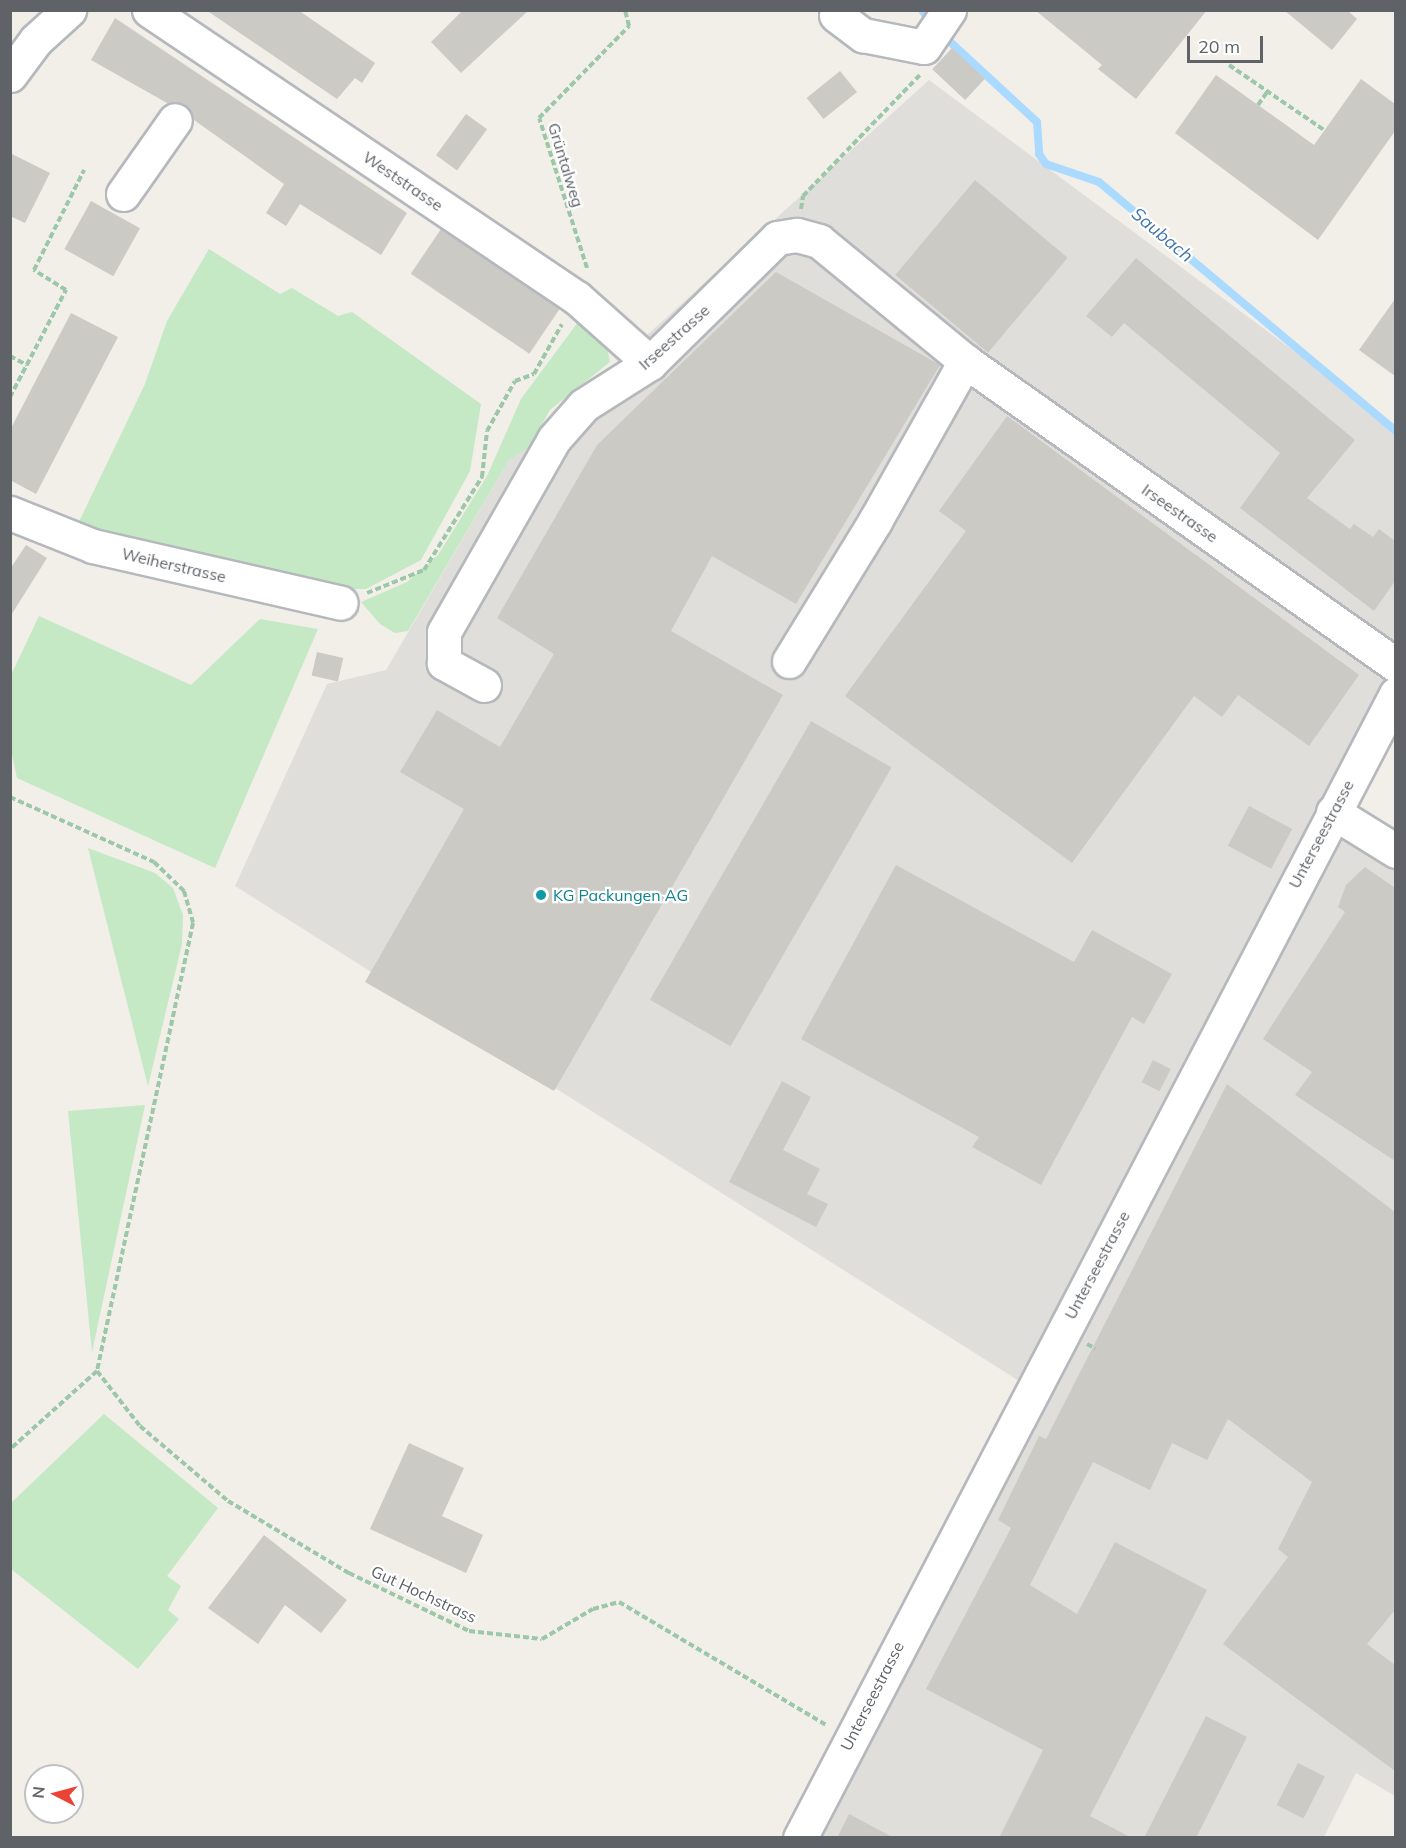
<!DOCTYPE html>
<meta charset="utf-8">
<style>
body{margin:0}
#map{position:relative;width:1406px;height:1848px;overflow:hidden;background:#f1efe8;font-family:Mulish,sans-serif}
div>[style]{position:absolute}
.industrial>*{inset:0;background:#e0deda}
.green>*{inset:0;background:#c5e8c5}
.stream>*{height:8px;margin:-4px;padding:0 4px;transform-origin:4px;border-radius:4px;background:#aadaff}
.building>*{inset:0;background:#cccac5;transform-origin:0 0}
.path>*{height:4px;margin-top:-2px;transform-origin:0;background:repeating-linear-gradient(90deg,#9cc7a9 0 6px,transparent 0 9px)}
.roads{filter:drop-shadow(2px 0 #b5b8bc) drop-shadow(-2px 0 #b5b8bc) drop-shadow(0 2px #b5b8bc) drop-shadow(0 -2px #b5b8bc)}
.minor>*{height:33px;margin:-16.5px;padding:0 16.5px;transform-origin:16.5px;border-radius:16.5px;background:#fff}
.dots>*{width:16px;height:16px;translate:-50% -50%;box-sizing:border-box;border:3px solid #fff;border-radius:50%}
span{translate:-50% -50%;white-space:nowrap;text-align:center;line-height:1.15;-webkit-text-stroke:4.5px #fff;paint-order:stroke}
.street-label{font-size:16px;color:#5f6368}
.culture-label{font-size:16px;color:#0d838f}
.left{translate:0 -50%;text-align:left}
.water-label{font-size:18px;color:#4174aa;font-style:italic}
.frame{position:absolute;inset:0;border:12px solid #5f6368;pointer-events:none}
.north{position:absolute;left:24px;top:1764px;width:60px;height:60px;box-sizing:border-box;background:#fff;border:2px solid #bfc1c3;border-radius:50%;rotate:276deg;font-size:16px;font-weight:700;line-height:24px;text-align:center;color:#5f6368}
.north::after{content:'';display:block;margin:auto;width:21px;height:27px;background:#ea4335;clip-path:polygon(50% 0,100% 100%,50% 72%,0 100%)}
.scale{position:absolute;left:1187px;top:36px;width:76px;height:27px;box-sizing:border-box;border:3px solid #5f6368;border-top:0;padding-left:8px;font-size:18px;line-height:21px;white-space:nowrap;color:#5f6368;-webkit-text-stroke:4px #fff;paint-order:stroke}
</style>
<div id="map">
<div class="industrial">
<i style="clip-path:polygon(929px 80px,1395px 426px,1395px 671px,1333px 812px,1395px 853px,1395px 1796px,1356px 1773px,1324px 1837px,800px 1837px,1032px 1389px,235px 886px,327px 684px,386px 670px,509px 460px)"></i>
</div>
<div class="green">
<i style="clip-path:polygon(209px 249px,280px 294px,292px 288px,338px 316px,352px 312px,481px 404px,470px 471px,421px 560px,366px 589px,336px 589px,77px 526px,145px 384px,167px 321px)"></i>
<i style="clip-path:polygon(581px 318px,606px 341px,610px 362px,550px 410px,529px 447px,509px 460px,408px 631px,395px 633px,380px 624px,361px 602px,407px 582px,438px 555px,487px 476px,521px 399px)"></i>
<i style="clip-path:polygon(39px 616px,191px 685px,260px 619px,318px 629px,215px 868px,17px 778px,11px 750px,11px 675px)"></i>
<i style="clip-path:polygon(88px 848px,155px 873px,173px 888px,183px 915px,182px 944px,148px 1086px)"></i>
<i style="clip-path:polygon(145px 1105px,92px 1352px,68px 1111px)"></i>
<i style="clip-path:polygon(104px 1414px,218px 1508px,167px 1576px,181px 1586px,168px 1610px,179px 1619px,138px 1669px,11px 1569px,11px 1503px)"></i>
</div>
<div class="stream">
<i style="left:922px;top:10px;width:13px;rotate:58deg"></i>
<i style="left:947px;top:39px;width:122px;rotate:42.7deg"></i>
<i style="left:1037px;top:122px;width:32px;rotate:86deg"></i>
<i style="left:1039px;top:154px;width:12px;rotate:55deg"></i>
<i style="left:1046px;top:164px;width:56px;rotate:18.8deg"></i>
<i style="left:1099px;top:182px;width:388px;rotate:40deg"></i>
</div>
<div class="building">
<i style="clip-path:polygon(206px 10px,298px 10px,375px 63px,362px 83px,355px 78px,337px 99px)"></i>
<i style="clip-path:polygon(463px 10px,529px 10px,461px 73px,431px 42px)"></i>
<i style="clip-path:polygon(1035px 10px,1207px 10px,1136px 99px,1098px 69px,1102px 65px)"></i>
<i style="clip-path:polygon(1284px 10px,1347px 10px,1357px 19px,1332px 50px)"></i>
<i style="clip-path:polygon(115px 18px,407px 213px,381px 255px,300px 204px,286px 226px,266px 213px,284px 184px,194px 120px,185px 104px,167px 103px,91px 60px)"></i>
<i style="left:952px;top:48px;width:45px;height:29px;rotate:43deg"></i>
<i style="left:840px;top:71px;width:27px;height:43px;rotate:51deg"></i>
<i style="clip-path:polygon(1216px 75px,1314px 145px,1361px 79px,1395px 104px,1395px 131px,1318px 240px,1175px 133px)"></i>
<i style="left:466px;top:114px;width:26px;height:51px;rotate:36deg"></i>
<i style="clip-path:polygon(10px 153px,50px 173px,25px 223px,10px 216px)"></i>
<i style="left:975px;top:180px;width:121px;height:124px;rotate:40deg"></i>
<i style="left:91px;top:201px;width:56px;height:55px;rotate:29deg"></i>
<i style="left:441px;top:229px;width:143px;height:54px;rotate:34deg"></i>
<i style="clip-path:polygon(1136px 258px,1355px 440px,1307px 498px,1350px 529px,1354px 524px,1373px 537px,1379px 529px,1395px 541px,1395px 581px,1374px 611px,1240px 508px,1280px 453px,1124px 323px,1112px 337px,1086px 316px)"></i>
<i style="clip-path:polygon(776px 272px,940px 365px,796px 604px,712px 556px,671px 631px,783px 695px,554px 1091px,365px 982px,464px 809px,400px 772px,437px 710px,500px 747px,554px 654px,497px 618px,597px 445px)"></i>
<i style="clip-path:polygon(1395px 299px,1395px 376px,1359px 350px)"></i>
<i style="clip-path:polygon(71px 313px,118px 337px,36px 494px,10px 480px,10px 430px)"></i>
<i style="clip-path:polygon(1007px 416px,1359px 675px,1309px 746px,1238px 695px,1222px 717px,1194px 696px,1072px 863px,845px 696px,966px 531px,939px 511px)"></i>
<i style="clip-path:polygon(26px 545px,47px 558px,10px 617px,10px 569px)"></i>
<i style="left:317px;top:652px;width:27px;height:24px;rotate:13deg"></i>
<i style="left:811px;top:721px;width:93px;height:322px;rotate:30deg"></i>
<i style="left:1249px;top:806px;width:49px;height:45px;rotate:28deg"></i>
<i style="clip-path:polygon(896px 865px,1074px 962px,1092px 930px,1172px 974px,1144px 1024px,1132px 1017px,1041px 1185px,972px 1147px,979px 1137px,801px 1039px)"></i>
<i style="clip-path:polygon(1365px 867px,1395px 888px,1395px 1161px,1295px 1095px,1312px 1072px,1263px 1039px,1345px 912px,1338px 907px,1346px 885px)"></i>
<i style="left:1153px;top:1060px;width:20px;height:25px;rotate:27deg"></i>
<i style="clip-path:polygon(782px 1081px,811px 1097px,783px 1150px,820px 1169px,807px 1194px,828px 1204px,816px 1227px,729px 1182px)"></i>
<i style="clip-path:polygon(1227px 1084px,1395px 1212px,1395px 1610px,1367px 1644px,1395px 1665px,1395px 1771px,1223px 1644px,1288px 1557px,1278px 1549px,1312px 1482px,1228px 1419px,1207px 1460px,1172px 1443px,1150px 1490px,1093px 1462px,1030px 1585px,1077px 1614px,1115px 1542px,1207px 1590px,1090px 1816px,1132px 1838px,999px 1838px,1043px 1750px,926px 1689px,1011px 1528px,998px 1520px,1039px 1436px,1046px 1439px)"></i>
<i style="clip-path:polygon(409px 1443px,464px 1468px,442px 1516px,483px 1535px,466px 1573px,370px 1529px)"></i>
<i style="clip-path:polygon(264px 1535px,347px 1600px,321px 1633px,285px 1605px,258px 1644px,208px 1608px)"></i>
<i style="clip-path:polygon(1206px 1716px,1247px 1737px,1196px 1838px,1144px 1838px)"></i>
<i style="left:1298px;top:1763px;width:30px;height:47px;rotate:27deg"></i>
<i style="clip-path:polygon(849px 1814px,894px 1838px,837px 1838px)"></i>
</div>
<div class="path">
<i style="left:1229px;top:65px;width:115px;rotate:34.4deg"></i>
<i style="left:1258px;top:105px;width:16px;rotate:-55deg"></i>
<i style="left:801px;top:209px;width:13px;rotate:-81deg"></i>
<i style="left:803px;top:196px;width:168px;rotate:-46deg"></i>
<i style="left:587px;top:268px;width:157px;rotate:-107.7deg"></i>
<i style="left:539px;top:118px;width:129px;rotate:-45.6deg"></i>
<i style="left:629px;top:26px;width:16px;rotate:-104deg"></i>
<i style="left:10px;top:356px;width:19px;rotate:28deg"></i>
<i style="left:10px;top:397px;width:121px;rotate:-62.4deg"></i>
<i style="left:66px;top:290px;width:38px;rotate:-148deg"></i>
<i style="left:34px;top:270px;width:112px;rotate:-63.4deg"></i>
<i style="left:367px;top:593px;width:61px;rotate:-22deg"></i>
<i style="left:424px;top:570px;width:110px;rotate:-58.1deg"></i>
<i style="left:482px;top:477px;width:46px;rotate:-83.8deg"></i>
<i style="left:487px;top:431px;width:57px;rotate:-60.8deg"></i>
<i style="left:515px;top:381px;width:20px;rotate:-20deg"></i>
<i style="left:534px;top:374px;width:57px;rotate:-60.8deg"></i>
<i style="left:10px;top:797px;width:158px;rotate:24.3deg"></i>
<i style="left:154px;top:862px;width:42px;rotate:44deg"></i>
<i style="left:184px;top:891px;width:33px;rotate:74deg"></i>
<i style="left:193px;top:923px;width:458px;rotate:102.1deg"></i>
<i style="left:97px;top:1371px;width:117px;rotate:138.1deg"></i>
<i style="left:1087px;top:1344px;width:10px;rotate:29deg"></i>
<i style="left:97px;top:1371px;width:70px;rotate:52deg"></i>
<i style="left:140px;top:1426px;width:116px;rotate:40.4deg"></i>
<i style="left:228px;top:1501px;width:141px;rotate:30.8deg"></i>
<i style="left:349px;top:1573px;width:133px;rotate:25.8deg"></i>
<i style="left:469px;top:1631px;width:73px;rotate:6.3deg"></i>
<i style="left:542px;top:1639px;width:59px;rotate:-30.5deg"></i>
<i style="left:593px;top:1609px;width:27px;rotate:-15deg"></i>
<i style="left:619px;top:1602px;width:241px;rotate:30.7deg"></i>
</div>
<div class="roads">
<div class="minor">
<i style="left:149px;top:10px;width:516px;rotate:33.94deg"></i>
<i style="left:577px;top:298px;width:98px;rotate:41.7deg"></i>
<i style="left:836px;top:15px;width:34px;rotate:37deg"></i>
<i style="left:863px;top:35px;width:62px;rotate:11.1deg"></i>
<i style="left:924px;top:47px;width:45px;rotate:-56deg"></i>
<i style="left:10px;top:75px;width:44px;rotate:-53.4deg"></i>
<i style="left:36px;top:40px;width:45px;rotate:-42.3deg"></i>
<i style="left:123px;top:194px;width:90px;rotate:-54.9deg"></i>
<i style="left:10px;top:513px;width:89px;rotate:21.7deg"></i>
<i style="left:93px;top:546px;width:254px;rotate:12.9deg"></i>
<i style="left:789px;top:661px;width:164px;rotate:-58.4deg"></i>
<i style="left:875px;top:521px;width:184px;rotate:-60.6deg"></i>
<i style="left:484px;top:685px;width:46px;rotate:-151.2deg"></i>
<i style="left:444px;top:663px;width:31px;rotate:-90deg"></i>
<i style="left:444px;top:632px;width:222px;rotate:-60.3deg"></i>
<i style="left:554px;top:439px;width:45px;rotate:-48.6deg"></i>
<i style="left:584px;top:405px;width:78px;rotate:-32.5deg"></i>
<i style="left:650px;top:363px;width:178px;rotate:-44.5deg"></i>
<i style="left:777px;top:238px;width:20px;rotate:-9deg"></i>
<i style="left:797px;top:235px;width:23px;rotate:15deg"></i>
<i style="left:819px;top:241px;width:189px;rotate:39.4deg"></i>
<i style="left:965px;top:361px;width:527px;rotate:35.2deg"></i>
<i style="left:1333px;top:812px;width:74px;rotate:31.8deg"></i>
<i style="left:800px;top:1838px;width:1290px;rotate:-62.48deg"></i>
</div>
</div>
<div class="dots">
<i style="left:541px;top:895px;background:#0f9aa8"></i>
</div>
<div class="street-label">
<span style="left:566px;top:165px;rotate:73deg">Grüntalweg</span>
<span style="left:403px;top:181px;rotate:34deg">Weststrasse</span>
<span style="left:674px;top:337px;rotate:-42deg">Irseestrasse</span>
<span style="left:1180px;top:513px;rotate:35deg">Irseestrasse</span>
<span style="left:174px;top:565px;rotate:13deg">Weiherstrasse</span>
<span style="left:1321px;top:834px;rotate:-62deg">Unterseestrasse</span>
<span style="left:1097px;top:1265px;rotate:-62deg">Unterseestrasse</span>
<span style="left:424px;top:1594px;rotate:25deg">Gut Hochstrass</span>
<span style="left:872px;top:1696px;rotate:-63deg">Unterseestrasse</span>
</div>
<div class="culture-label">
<span class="left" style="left:553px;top:895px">KG Packungen AG</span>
</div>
<div class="water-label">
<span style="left:1162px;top:235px;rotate:40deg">Saubach</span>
</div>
<div class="frame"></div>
<div class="north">N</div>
<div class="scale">20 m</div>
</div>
